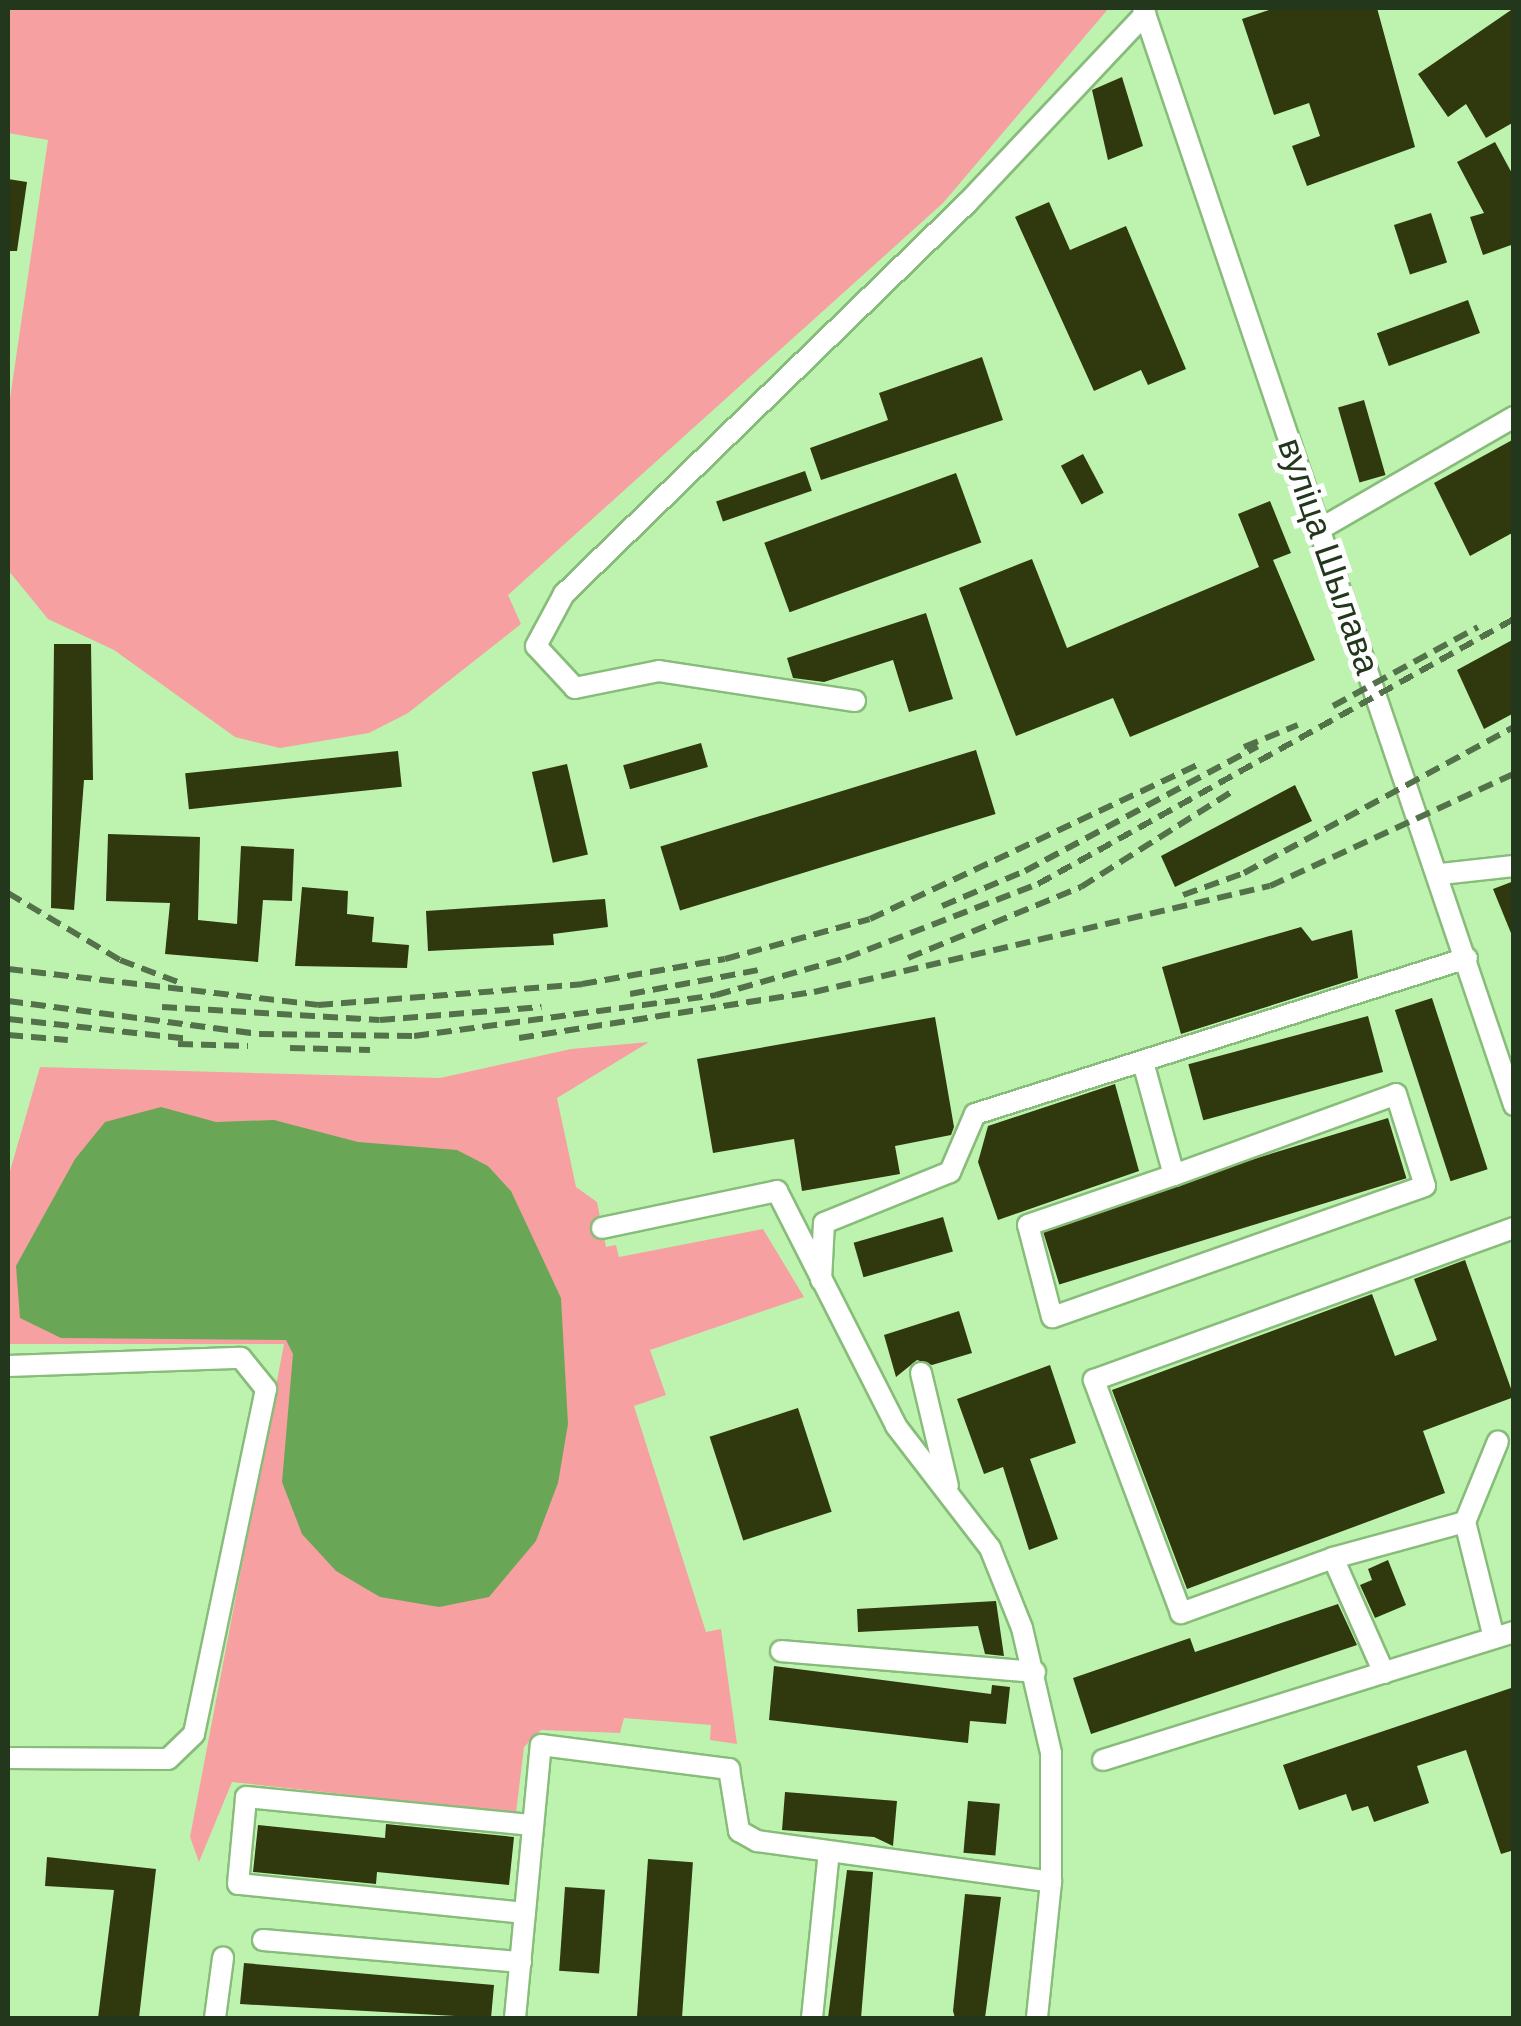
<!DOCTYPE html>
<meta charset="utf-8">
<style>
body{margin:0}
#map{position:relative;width:1521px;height:2026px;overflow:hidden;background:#bef3af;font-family:Arial,sans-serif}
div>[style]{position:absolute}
.green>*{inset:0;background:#f7a0a1}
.water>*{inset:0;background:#69a757}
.building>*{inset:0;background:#30380d;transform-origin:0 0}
.roads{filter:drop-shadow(2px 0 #88bc7a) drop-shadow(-2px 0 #88bc7a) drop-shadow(0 2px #88bc7a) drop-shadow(0 -2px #88bc7a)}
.minor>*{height:20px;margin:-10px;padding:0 10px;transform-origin:10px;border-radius:10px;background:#fff}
.rail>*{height:6px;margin-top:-3px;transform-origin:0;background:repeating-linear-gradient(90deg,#53724a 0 15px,transparent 0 23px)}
span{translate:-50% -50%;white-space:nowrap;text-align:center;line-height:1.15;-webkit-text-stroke:10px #fff;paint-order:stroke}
.street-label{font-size:35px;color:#22371c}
.frame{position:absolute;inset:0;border:10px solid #22371c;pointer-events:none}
</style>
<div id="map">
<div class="green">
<i style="clip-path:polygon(8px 8px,1109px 8px,943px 203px,508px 595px,521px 624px,408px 713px,369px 733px,280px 748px,235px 737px,114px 650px,48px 619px,8px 570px,8px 412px,48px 140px,8px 133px)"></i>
<i style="clip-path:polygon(649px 1042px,557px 1098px,576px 1187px,597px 1202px,606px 1247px,616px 1245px,619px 1257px,763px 1229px,804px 1297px,650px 1350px,666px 1395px,634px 1406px,706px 1632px,721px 1629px,737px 1744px,710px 1740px,711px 1725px,624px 1718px,620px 1733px,541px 1730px,524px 1747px,516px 1813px,232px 1782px,199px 1862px,190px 1837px,284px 1344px,8px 1344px,8px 1178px,40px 1067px,440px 1078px,571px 1049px)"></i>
</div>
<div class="water">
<i style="clip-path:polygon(161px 1107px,216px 1122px,274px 1120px,358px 1142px,457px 1150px,488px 1166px,511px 1191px,561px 1298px,568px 1424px,558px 1483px,536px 1541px,489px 1597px,439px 1607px,380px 1597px,336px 1571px,302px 1534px,282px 1482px,293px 1354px,286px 1340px,61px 1338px,20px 1318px,16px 1266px,75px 1159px,105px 1122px)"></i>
</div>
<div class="building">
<i style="clip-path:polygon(1275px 8px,1377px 8px,1415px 147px,1307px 186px,1292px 146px,1320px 136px,1309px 103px,1274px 115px,1242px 19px)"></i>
<i style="clip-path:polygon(1514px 8px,1514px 122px,1486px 138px,1466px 104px,1448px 117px,1418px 74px)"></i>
<i style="clip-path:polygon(1122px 77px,1143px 146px,1108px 160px,1092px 90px)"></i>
<i style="clip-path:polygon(1495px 142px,1514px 177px,1514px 244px,1483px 255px,1470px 217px,1484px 213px,1457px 162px)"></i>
<i style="clip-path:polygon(8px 179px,27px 182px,17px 251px,8px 251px)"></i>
<i style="clip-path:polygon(1049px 202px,1070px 250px,1126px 226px,1186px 369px,1148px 385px,1141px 370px,1094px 391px,1015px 217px)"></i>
<i style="left:1431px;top:213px;width:52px;height:39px;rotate:72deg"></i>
<i style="left:1468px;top:300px;width:35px;height:97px;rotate:70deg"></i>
<i style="clip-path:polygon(982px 357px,1003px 420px,821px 480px,810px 448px,888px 420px,879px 393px)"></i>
<i style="left:1364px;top:400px;width:78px;height:27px;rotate:74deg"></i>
<i style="clip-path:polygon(1514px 439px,1514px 532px,1470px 556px,1434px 483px)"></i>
<i style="left:1083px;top:454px;width:44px;height:25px;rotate:62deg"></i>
<i style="left:805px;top:471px;width:21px;height:94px;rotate:71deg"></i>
<i style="left:956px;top:473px;width:74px;height:204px;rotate:70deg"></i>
<i style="clip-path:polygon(1270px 501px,1291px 553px,1273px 560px,1315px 660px,1130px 737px,1113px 698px,1016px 736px,959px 588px,1032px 559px,1067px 648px,1259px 567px,1238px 514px)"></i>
<i style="clip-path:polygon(926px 613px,953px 699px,909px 712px,893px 660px,824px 682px,793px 678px,787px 658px)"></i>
<i style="clip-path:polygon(1514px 639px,1514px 713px,1484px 729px,1457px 670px)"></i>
<i style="clip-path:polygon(54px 644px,91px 644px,93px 780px,84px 780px,74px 910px,51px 908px)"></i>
<i style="left:701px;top:743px;width:25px;height:81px;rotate:74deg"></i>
<i style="left:976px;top:750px;width:67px;height:330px;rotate:73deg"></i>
<i style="left:398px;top:751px;width:36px;height:214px;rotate:84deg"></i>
<i style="left:567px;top:764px;width:93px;height:36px;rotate:77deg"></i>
<i style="clip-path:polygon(1295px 785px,1312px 821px,1175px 887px,1161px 856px)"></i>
<i style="clip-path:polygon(108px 834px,200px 837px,198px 920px,237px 924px,241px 846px,294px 849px,292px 901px,263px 900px,258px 962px,165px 954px,170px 903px,106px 901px)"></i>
<i style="clip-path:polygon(1514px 881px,1514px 937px,1513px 938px,1493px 889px)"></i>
<i style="clip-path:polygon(302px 887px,348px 891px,347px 914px,374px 917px,372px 942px,409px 945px,407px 968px,295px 966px)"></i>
<i style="clip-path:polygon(605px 899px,608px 927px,553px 934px,554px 945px,428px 951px,426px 911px)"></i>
<i style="clip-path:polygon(1301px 927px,1312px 941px,1352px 930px,1358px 978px,1181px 1034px,1162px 967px)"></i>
<i style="left:1432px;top:998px;width:180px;height:39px;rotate:72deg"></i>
<i style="left:1368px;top:1016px;width:58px;height:186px;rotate:75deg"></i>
<i style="clip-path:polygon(935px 1017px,954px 1127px,951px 1135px,895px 1146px,900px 1174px,802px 1191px,794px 1139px,713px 1153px,697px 1059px)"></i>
<i style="clip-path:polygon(1115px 1084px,1139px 1171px,998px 1220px,978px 1162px,988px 1126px)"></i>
<i style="left:1388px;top:1118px;width:63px;height:363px;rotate:73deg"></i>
<i style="left:943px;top:1217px;width:36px;height:93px;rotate:74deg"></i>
<i style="clip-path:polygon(1465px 1260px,1514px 1397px,1423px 1431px,1445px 1493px,1187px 1589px,1112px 1390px,1372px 1294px,1395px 1356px,1437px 1340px,1414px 1279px)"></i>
<i style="clip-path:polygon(959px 1311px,972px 1353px,932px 1365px,917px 1360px,896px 1377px,884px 1335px)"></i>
<i style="clip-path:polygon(1050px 1365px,1076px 1443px,1030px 1459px,1058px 1539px,1029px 1550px,1003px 1467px,984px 1474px,957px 1399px)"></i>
<i style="left:798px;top:1408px;width:109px;height:93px;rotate:72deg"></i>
<i style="clip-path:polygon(1388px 1560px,1406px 1605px,1375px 1618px,1360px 1585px,1372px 1580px,1368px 1569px)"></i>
<i style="clip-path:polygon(996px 1601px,1004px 1656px,985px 1654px,978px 1626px,858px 1632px,857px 1609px)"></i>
<i style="clip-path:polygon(1338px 1604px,1357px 1645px,1091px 1734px,1073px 1678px,1190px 1638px,1195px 1652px)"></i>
<i style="clip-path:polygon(774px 1666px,991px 1694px,992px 1685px,1010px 1687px,1006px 1724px,970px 1721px,968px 1743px,769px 1720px)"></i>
<i style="clip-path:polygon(1514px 1687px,1514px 1850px,1501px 1854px,1466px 1750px,1417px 1766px,1429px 1803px,1374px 1822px,1368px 1806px,1352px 1811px,1346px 1794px,1299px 1810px,1283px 1765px)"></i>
<i style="clip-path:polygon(785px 1792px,897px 1801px,893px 1846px,874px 1837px,782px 1830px)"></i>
<i style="left:968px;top:1801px;width:32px;height:52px;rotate:5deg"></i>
<i style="clip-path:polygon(386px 1824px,514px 1837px,509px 1885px,377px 1872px,376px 1884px,253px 1872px,258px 1825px,385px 1838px)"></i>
<i style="clip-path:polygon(47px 1857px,156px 1869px,139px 2018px,98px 2018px,114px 1890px,45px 1886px)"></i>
<i style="left:648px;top:1859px;width:45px;height:158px;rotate:4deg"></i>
<i style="clip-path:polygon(847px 1870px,873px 1872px,861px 2018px,828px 2018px)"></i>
<i style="left:565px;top:1887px;width:40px;height:84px;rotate:4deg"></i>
<i style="clip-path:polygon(965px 1894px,1001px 1897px,985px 2018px,955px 2018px,953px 2011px)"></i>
<i style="clip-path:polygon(244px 1963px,494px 1985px,491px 2018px,240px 2004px)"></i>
</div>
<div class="roads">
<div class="minor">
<i style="left:1143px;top:8px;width:1158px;rotate:71.31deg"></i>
<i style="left:1320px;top:529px;width:224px;rotate:-30deg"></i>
<i style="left:855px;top:701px;width:198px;rotate:-171.3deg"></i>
<i style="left:659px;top:671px;width:86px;rotate:168.6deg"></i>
<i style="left:575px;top:688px;width:57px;rotate:-132.9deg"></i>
<i style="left:536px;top:646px;width:59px;rotate:-61.7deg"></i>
<i style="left:564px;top:594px;width:562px;rotate:-44.13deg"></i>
<i style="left:967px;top:203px;width:260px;rotate:-46.7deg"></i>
<i style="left:1441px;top:874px;width:73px;rotate:-6.3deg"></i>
<i style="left:1143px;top:1062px;width:117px;rotate:74.7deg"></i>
<i style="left:1174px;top:1175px;width:236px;rotate:-20deg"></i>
<i style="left:1396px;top:1094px;width:96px;rotate:72.5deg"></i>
<i style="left:1425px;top:1186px;width:395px;rotate:160.6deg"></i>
<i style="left:1052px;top:1317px;width:95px;rotate:-104.6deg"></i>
<i style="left:1028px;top:1225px;width:154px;rotate:-18.9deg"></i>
<i style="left:602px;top:1228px;width:179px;rotate:-11.9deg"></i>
<i style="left:777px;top:1191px;width:263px;rotate:63.1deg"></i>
<i style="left:896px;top:1426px;width:154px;rotate:52.4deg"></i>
<i style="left:990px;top:1548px;width:86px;rotate:68.2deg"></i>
<i style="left:1022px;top:1628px;width:128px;rotate:76.9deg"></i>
<i style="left:1051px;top:1753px;width:129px;rotate:90deg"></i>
<i style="left:1051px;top:1882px;width:137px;rotate:95.9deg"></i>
<i style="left:821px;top:1280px;width:57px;rotate:-87deg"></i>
<i style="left:824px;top:1223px;width:136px;rotate:-22deg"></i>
<i style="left:950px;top:1172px;width:63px;rotate:-66.7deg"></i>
<i style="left:975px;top:1114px;width:516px;rotate:-17.59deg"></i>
<i style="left:8px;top:1366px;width:233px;rotate:-2deg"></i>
<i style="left:241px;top:1358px;width:40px;rotate:51deg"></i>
<i style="left:266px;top:1389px;width:352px;rotate:101.8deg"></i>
<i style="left:194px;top:1734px;width:36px;rotate:136deg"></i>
<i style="left:168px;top:1759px;width:160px;rotate:-179.6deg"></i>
<i style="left:921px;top:1373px;width:116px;rotate:76.6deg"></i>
<i style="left:1333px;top:1558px;width:137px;rotate:-15.3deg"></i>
<i style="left:1494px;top:1638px;width:120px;rotate:-104deg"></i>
<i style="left:1465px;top:1522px;width:87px;rotate:-67.8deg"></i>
<i style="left:781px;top:1651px;width:255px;rotate:4.7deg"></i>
<i style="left:1384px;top:1673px;width:126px;rotate:-113.9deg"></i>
<i style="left:1333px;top:1558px;width:162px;rotate:160.1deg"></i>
<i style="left:1181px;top:1613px;width:249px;rotate:-110.5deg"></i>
<i style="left:1094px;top:1380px;width:447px;rotate:-19.9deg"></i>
<i style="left:1103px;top:1760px;width:430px;rotate:-17.3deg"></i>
<i style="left:525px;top:1913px;width:288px;rotate:-174.2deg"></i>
<i style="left:238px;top:1884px;width:87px;rotate:-84.7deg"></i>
<i style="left:246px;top:1797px;width:288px;rotate:5.6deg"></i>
<i style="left:263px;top:1940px;width:259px;rotate:4.9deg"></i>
<i style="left:215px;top:2018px;width:61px;rotate:-82.4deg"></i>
<i style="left:515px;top:2018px;width:274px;rotate:-84.6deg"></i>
<i style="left:541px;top:1745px;width:190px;rotate:7.3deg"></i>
<i style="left:729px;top:1769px;width:63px;rotate:80.8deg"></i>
<i style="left:739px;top:1831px;width:21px;rotate:29deg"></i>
<i style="left:757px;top:1841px;width:297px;rotate:7.9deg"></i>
<i style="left:812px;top:2018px;width:167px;rotate:-84.2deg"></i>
</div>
</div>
<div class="rail">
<i style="left:1333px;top:706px;width:165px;rotate:-28.6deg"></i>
<i style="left:1244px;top:747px;width:58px;rotate:-22.2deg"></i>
<i style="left:8px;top:893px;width:131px;rotate:30.9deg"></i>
<i style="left:120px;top:960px;width:62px;rotate:20.8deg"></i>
<i style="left:1183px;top:895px;width:65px;rotate:-19.8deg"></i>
<i style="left:1244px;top:873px;width:307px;rotate:-28.4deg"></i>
<i style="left:942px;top:906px;width:90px;rotate:-22.9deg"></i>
<i style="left:1025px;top:871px;width:264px;rotate:-28.2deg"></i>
<i style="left:908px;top:958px;width:187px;rotate:-22.3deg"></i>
<i style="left:1081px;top:887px;width:178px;rotate:-32.3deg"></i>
<i style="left:8px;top:969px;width:312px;rotate:6.6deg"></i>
<i style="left:318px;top:1005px;width:265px;rotate:-4.5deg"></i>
<i style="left:582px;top:984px;width:145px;rotate:-9.9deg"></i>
<i style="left:725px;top:959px;width:150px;rotate:-15.4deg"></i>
<i style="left:870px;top:919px;width:367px;rotate:-25.2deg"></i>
<i style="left:630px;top:994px;width:130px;rotate:-10.6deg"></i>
<i style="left:8px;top:1001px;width:253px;rotate:7.5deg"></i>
<i style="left:259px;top:1034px;width:155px;rotate:0.7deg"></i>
<i style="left:414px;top:1036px;width:305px;rotate:-7.7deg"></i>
<i style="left:716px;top:995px;width:135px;rotate:-15.9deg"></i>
<i style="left:846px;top:958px;width:206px;rotate:-21.1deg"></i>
<i style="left:1038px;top:884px;width:545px;rotate:-29.11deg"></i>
<i style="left:162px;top:1007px;width:218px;rotate:3.4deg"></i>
<i style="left:380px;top:1020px;width:162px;rotate:-4.6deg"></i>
<i style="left:8px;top:1019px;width:183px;rotate:6.3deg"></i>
<i style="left:8px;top:1035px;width:60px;rotate:4.8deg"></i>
<i style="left:519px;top:1038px;width:299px;rotate:-8.9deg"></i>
<i style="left:814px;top:992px;width:468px;rotate:-13.1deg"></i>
<i style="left:1270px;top:886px;width:268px;rotate:-24.7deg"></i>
<i style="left:178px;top:1044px;width:70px;rotate:1.6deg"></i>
<i style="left:290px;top:1048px;width:80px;rotate:1.4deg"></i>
</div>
<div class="street-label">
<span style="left:1329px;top:556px;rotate:71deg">вуліца Шылава</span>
</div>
<div class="frame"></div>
</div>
